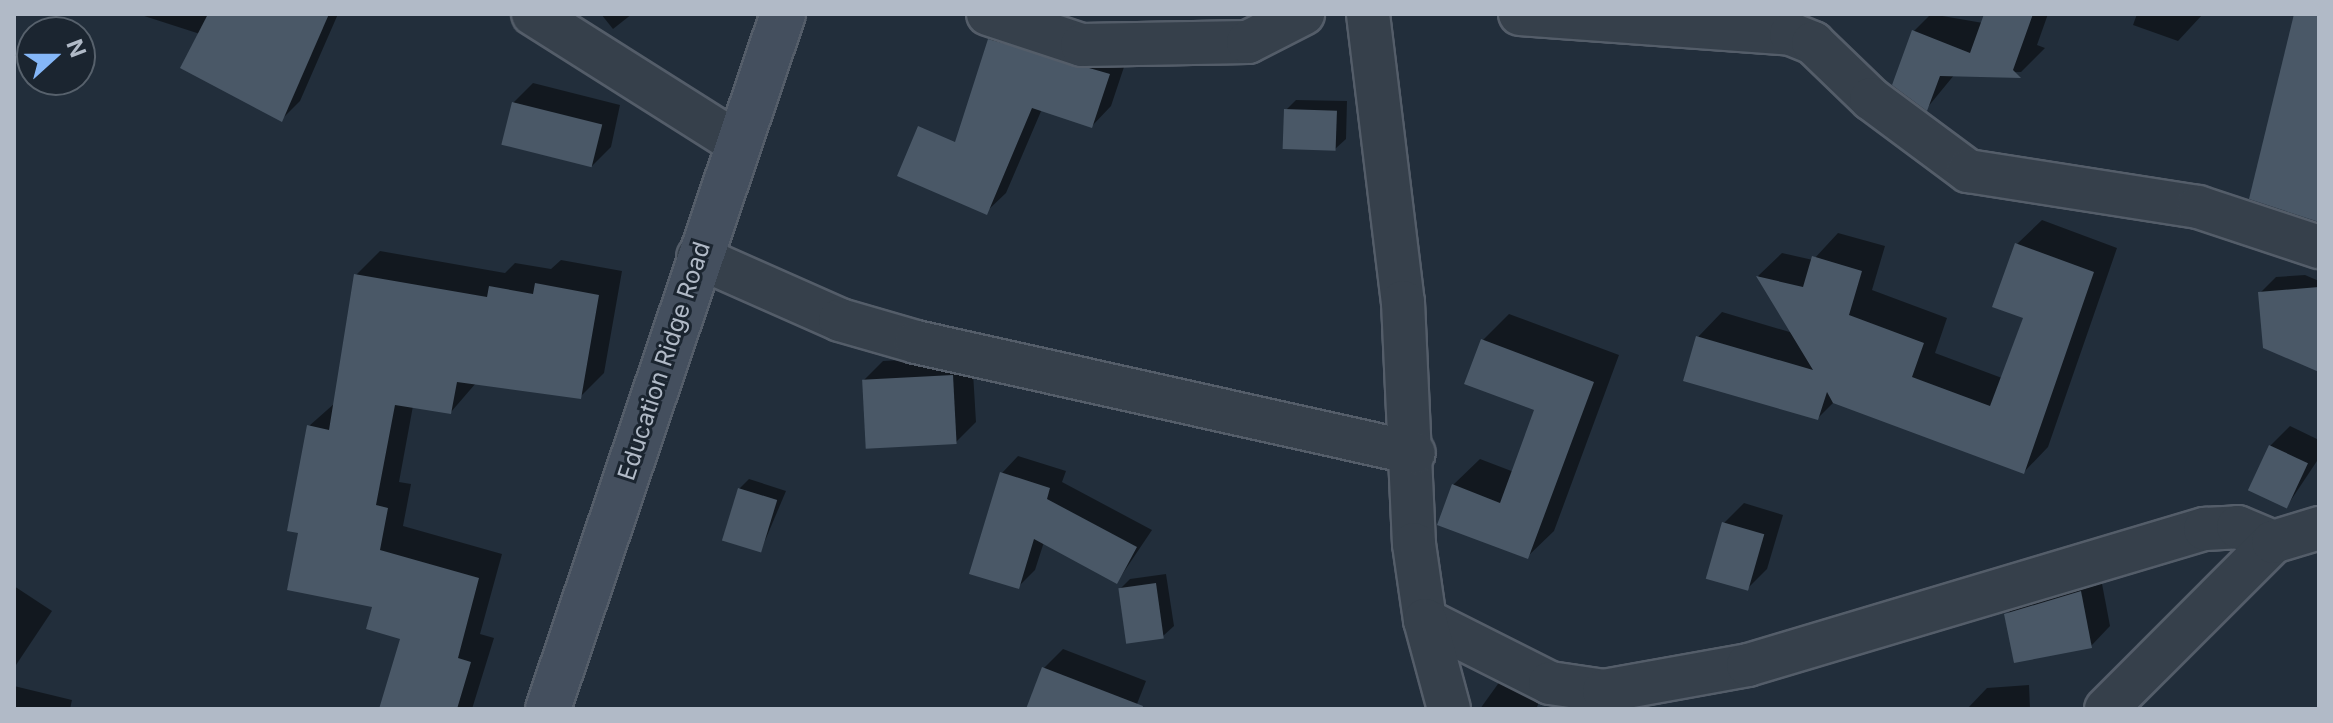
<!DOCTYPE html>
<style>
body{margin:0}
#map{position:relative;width:2333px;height:723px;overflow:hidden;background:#222e3b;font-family:Inter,sans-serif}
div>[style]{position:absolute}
.shadow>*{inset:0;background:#0007}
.building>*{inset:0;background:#4a5867;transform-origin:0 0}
.roads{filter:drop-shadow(2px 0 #545d69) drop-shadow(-2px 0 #545d69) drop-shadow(0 2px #545d69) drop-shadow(0 -2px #545d69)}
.street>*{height:42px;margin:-21px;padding:0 21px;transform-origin:21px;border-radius:21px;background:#36404b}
.secondary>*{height:44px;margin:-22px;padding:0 22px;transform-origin:22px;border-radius:22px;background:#444f5e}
span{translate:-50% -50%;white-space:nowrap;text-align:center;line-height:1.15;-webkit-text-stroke:6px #1b2530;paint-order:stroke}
.street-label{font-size:24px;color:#b1bac7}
.frame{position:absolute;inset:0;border:16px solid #b1bac7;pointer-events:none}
.north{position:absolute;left:16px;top:16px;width:80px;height:80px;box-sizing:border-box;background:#1b2530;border:2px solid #57616c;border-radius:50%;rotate:69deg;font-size:22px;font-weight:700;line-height:32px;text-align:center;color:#b1bac7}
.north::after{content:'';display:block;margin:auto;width:28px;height:36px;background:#85b7f8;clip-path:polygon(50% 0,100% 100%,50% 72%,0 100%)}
</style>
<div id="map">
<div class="shadow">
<i style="clip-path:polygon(138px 14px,338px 14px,300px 101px,282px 119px,200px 34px)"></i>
<i style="clip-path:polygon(601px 14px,632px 14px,613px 29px)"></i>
<i style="clip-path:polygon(1931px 14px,1983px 23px,1986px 14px,2048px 14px,2037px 45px,2045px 48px,2021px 72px,1955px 74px,1927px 108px,1914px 31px)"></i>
<i style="clip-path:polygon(2137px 14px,2203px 14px,2178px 41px,2133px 25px)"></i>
<i style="clip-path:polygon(1010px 21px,1128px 55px,1111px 106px,1092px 126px,1042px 109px,1006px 193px,986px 212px,990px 40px)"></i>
<i style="clip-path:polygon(533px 83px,620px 105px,611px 147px,592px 166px,513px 103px)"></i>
<i style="clip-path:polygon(1296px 100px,1347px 101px,1346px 139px,1335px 149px,1286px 110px)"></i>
<i style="clip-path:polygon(2042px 220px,2117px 248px,2048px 447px,2024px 472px,1835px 401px,1818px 418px,1698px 337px,1722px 312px,1793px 333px,1758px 276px,1782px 253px,1813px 260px,1838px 233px,1885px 246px,1872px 290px,1947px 318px,1935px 353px,2002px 378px,2025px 317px,2017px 244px)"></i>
<i style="clip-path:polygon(380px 251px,505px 273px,515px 263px,551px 269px,561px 260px,622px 271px,604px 373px,580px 397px,476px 383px,451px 412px,413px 406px,399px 482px,411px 484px,403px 526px,502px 554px,480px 634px,494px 638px,472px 709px,381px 709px,403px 637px,300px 532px,309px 426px,335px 403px,356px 275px)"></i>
<i style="clip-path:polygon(2305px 275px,2319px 281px,2319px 370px,2260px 293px,2276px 277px)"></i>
<i style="clip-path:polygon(1509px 314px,1619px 355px,1554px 531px,1527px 557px,1453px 485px,1480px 459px,1514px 472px,1537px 409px,1483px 340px)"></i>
<i style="clip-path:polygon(972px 356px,976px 422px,956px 442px,864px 380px,883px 361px)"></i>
<i style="clip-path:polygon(2290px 426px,2319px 440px,2319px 458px,2287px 506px,2270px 446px)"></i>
<i style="clip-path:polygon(1018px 456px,1066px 471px,1062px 482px,1152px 530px,1117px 582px,1044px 542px,1035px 570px,1018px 587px,1002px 473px)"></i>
<i style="clip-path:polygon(749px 479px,786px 491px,761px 550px,739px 489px)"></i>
<i style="clip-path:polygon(1744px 503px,1783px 515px,1767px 569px,1748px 588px,1724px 523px)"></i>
<i style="clip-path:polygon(2100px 573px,2110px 626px,2091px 646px,2007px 614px,2026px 595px)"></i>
<i style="clip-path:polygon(1166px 574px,1174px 626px,1163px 636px,1120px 589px,1130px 579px)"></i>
<i style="clip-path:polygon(14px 586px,52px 611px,14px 668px)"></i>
<i style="clip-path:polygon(1063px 649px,1146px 681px,1135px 709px,1028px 709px,1044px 668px)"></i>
<i style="clip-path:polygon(1508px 670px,1546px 687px,1536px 709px,1480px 709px)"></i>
<i style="clip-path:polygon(2029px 685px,2030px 709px,1967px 709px,1987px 688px)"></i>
<i style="clip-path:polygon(14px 686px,72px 700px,70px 709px,14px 709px)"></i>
</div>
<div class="building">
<i style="clip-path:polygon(208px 14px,329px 14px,282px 122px,180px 68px)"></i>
<i style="clip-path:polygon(1984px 14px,2033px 14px,2013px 70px,2021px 78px,1940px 76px,1927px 111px,1892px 85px,1912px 30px,1970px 53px)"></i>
<i style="clip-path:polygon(2294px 14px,2319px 14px,2319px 222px,2249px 199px)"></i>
<i style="clip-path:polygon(988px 39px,1110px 74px,1092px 128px,1032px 108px,987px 215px,897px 176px,918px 126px,955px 142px)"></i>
<i style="left:512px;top:102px;width:93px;height:44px;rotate:14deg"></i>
<i style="left:1284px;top:109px;width:53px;height:40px;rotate:2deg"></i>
<i style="clip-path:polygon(2015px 243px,2094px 272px,2024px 474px,1833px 403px,1827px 392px,1818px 420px,1683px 381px,1696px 336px,1813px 370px,1756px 276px,1803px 287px,1812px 256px,1862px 271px,1849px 315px,1924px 343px,1912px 377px,1990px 406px,2023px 318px,1992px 307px)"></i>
<i style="clip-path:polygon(354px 274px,487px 297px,489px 286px,533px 294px,535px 283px,599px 295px,581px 399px,457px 382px,451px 414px,395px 405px,376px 505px,388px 508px,380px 550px,479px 578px,458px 658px,471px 662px,457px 709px,379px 709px,400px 639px,366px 629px,372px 607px,287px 590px,298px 533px,287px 531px,307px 425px,329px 430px)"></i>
<i style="clip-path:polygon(2319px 287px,2319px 372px,2263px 348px,2258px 292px)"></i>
<i style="clip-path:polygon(1481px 339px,1594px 382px,1528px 559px,1437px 525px,1452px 484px,1500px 503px,1534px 410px,1464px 384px)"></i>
<i style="left:953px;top:375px;width:69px;height:91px;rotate:87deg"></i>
<i style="left:2269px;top:445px;width:43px;height:50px;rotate:25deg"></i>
<i style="clip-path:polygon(1000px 472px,1050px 488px,1047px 499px,1137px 547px,1117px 584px,1034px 539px,1019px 589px,969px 574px)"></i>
<i style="left:738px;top:488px;width:41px;height:55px;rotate:17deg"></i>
<i style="left:1722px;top:522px;width:44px;height:59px;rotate:16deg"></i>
<i style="left:1156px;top:583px;width:56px;height:38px;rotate:82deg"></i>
<i style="clip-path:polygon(2081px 591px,2092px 648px,2014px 663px,2004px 614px)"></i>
<i style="clip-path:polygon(1042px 667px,1143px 706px,1142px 709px,1026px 709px)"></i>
</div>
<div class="roads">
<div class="street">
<i style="left:533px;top:14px;width:244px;rotate:32.3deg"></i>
<i style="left:988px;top:14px;width:99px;rotate:18.3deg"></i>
<i style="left:1082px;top:45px;width:166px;rotate:-1deg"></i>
<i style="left:1248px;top:42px;width:62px;rotate:-27deg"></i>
<i style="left:1368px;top:14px;width:290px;rotate:83.1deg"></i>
<i style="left:1403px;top:302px;width:242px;rotate:87.4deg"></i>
<i style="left:1414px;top:544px;width:77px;rotate:81.8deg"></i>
<i style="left:1425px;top:620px;width:140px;rotate:26.7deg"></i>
<i style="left:1550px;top:683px;width:55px;rotate:8.4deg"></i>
<i style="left:1604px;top:691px;width:146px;rotate:-10.2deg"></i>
<i style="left:1748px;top:665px;width:477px;rotate:-16.6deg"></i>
<i style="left:2205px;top:529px;width:33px;rotate:-3deg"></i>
<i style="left:2238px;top:527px;width:38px;rotate:23deg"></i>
<i style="left:1520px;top:14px;width:272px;rotate:4.2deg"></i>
<i style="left:1791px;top:34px;width:24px;rotate:22deg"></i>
<i style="left:1813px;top:43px;width:81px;rotate:44deg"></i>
<i style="left:1871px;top:99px;width:121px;rotate:36.6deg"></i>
<i style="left:1968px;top:171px;width:233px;rotate:8.9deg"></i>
<i style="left:2198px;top:207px;width:127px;rotate:18.3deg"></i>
<i style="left:698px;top:257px;width:155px;rotate:23.9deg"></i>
<i style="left:840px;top:320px;width:79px;rotate:16.1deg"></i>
<i style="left:916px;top:342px;width:510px;rotate:12.57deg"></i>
<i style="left:1425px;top:620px;width:92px;rotate:74.9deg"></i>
<i style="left:2106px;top:709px;width:236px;rotate:-45deg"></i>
<i style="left:2273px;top:542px;width:48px;rotate:-16.9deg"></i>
</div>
<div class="secondary">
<i style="left:548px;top:709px;width:734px;rotate:-71.32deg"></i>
</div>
</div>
<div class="street-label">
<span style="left:664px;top:361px;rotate:-72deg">Education Ridge Road</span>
</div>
<div class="frame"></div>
<div class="north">N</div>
</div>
